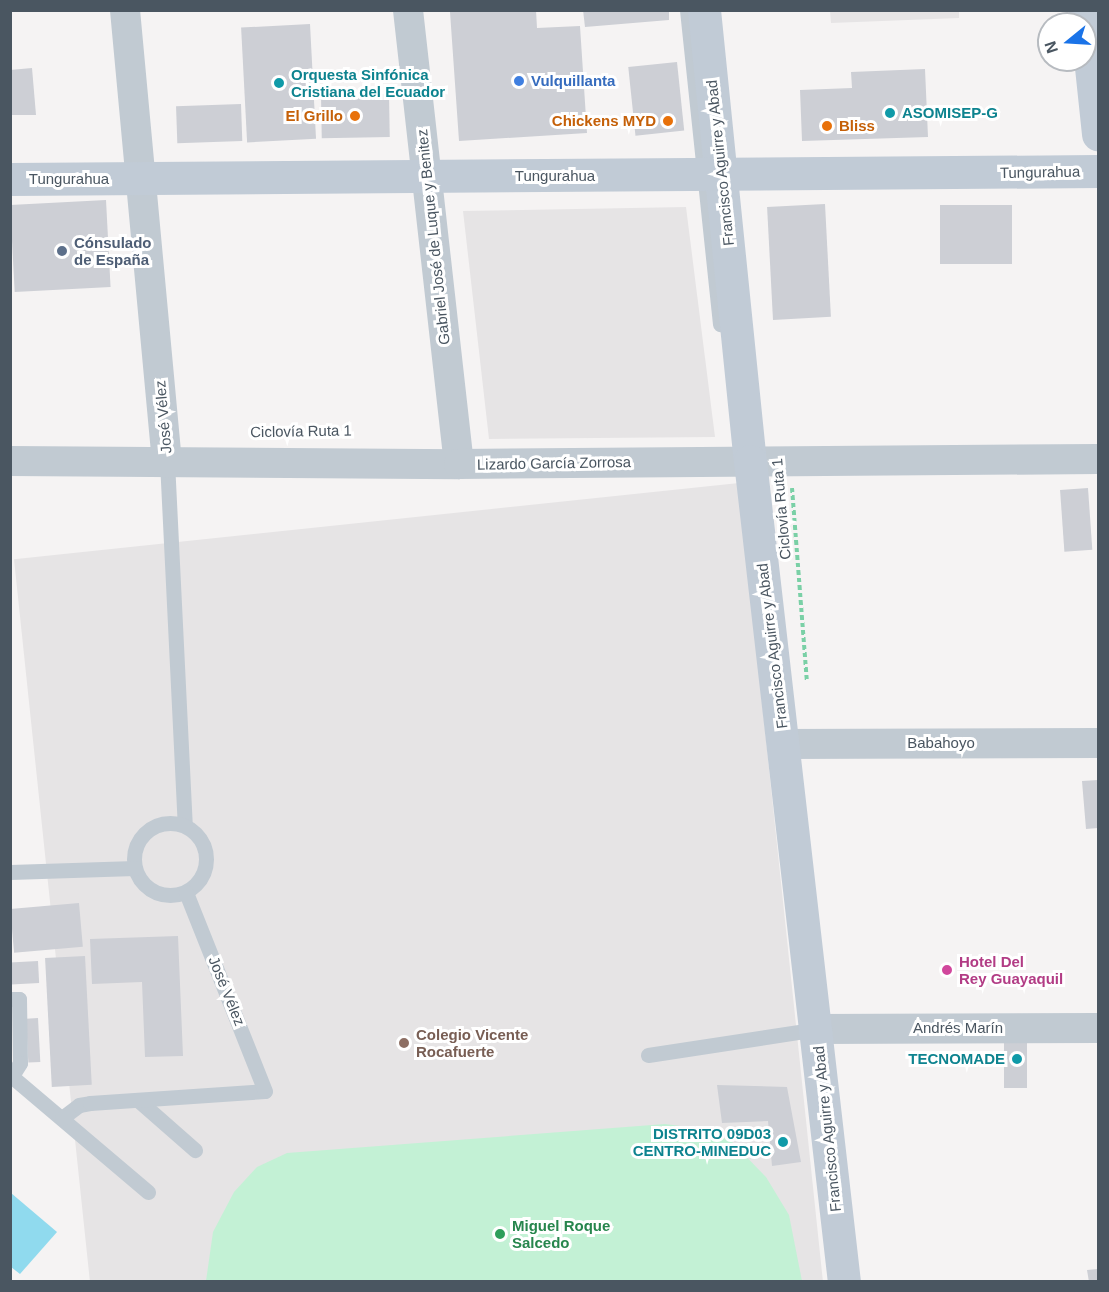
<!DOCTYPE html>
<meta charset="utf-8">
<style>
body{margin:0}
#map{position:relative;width:1109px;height:1292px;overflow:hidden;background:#f5f3f3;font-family:Arial,sans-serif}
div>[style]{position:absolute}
.education>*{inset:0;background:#e6e4e5;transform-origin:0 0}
.green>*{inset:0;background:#c3f1d5}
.water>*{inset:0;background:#90daee}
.building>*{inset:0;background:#cdcfd5;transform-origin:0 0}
.path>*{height:4px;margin-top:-2px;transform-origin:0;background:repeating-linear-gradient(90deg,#7ad0a6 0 4.5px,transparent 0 7.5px)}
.service>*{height:15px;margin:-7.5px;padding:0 7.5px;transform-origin:7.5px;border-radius:7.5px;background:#c1cad2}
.service>.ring{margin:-7.5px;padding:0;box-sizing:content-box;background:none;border:15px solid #c1cad2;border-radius:50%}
.minor>*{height:30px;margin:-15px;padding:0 15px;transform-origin:15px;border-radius:15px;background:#c1cad2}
.secondary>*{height:33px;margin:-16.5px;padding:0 16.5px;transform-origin:16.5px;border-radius:16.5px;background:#c1cbd6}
.dots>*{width:16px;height:16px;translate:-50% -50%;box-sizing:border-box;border:3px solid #fff;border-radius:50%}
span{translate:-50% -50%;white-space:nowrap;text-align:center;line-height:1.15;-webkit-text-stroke:6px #fff;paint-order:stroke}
.culture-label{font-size:15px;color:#0d838f;font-weight:700}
.left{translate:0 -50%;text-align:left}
.right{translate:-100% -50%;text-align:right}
.shop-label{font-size:15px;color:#366cbe;font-weight:700}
.food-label{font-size:15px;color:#c56008;font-weight:700}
.street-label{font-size:15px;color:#4a5661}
.service-label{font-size:15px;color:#4e5e75;font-weight:700}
.hotel-label{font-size:15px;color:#b23c85;font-weight:700}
.education-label{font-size:15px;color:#785e54;font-weight:700}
.leisure-label{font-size:15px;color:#27864d;font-weight:700}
.frame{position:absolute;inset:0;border:12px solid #4a5661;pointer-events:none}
.north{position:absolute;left:1037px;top:12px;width:60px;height:60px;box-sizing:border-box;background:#fff;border:2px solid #b7bbc0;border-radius:50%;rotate:252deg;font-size:16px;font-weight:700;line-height:24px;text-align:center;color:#4a5661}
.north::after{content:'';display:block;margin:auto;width:21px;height:27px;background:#1a73e8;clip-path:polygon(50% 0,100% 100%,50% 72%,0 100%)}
</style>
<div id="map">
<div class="education">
<i style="clip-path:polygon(830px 11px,959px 11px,959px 18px,831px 23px)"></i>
<i style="clip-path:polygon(686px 207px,715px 437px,489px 439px,463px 211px)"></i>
<i style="left:739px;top:483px;width:802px;height:729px;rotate:84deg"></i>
</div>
<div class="green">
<i style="clip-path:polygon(665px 1124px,703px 1129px,731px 1141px,766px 1177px,789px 1215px,802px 1281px,206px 1281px,213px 1232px,234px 1192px,257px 1167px,287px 1153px)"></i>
</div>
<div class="water">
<i style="clip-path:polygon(11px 1193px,57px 1232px,20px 1274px,11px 1267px)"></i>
</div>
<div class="building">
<i style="clip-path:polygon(536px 10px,537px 28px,580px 26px,587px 133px,459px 141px,450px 12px)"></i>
<i style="clip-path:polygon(583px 10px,669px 10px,669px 20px,585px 27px)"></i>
<i style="left:310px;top:24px;width:115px;height:69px;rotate:87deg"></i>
<i style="left:677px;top:62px;width:69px;height:49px;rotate:84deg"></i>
<i style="clip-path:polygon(32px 68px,36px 115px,10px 115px,10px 70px)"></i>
<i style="clip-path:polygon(925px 69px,928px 137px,802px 141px,800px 90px,852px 88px,851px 72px)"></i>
<i style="left:389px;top:94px;width:43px;height:68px;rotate:89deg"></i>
<i style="left:241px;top:104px;width:37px;height:65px;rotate:88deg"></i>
<i style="left:106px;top:200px;width:87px;height:96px;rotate:87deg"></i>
<i style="left:825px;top:204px;width:113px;height:58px;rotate:87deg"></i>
<i style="left:940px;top:205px;width:72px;height:59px"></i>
<i style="left:1088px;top:488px;width:62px;height:28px;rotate:86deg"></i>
<i style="clip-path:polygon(1098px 780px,1098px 828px,1086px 829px,1082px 781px)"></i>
<i style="left:79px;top:903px;width:44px;height:69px;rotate:85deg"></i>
<i style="clip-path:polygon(178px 936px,183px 1056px,145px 1057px,142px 982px,92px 984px,90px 939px)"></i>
<i style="left:85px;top:956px;width:129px;height:40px;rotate:87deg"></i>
<i style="left:38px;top:961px;width:22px;height:28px;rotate:87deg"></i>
<i style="left:38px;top:1018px;width:44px;height:12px;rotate:87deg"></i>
<i style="left:1004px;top:1041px;width:23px;height:47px"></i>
<i style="clip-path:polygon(717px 1085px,787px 1087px,801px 1162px,772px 1166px,768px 1121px,722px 1123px)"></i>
<i style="clip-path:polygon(1098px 1269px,1098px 1282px,1089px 1282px,1087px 1270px)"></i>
</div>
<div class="path">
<i style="left:792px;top:488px;width:194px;rotate:85.6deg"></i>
</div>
<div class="service">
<i style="left:687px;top:10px;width:316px;rotate:84deg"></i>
<i style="left:167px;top:461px;width:364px;rotate:87.2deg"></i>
<i class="ring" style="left:134px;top:823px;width:57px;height:57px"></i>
<i style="left:10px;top:872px;width:125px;rotate:-1.8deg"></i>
<i style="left:10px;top:999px;width:9px"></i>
<i style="left:19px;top:999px;width:64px;rotate:89.1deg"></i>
<i style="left:20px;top:1063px;width:15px;rotate:122deg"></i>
<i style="left:648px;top:1055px;width:171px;rotate:-8.7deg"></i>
<i style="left:10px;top:1075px;width:181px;rotate:40.3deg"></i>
<i style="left:138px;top:1100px;width:76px;rotate:41.3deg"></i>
<i style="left:62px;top:1118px;width:21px;rotate:-37deg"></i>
<i style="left:79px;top:1105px;width:11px;rotate:-10deg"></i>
<i style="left:90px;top:1103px;width:175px;rotate:-3.9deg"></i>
<i style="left:265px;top:1091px;width:214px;rotate:-111.7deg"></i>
</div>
<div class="minor">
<i style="left:125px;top:10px;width:453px;rotate:84.7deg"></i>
<i style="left:408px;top:10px;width:457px;rotate:83.6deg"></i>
<i style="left:10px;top:461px;width:449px;rotate:0.4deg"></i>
<i style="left:459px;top:464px;width:639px;rotate:-0.45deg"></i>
<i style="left:783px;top:744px;width:315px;rotate:-0.2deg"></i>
<i style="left:817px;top:1029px;width:281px;rotate:-0.2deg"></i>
</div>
<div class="secondary">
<i style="left:704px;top:10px;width:453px;rotate:84.2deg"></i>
<i style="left:750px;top:461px;width:826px;rotate:83.47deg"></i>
<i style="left:1085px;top:10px;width:125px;rotate:84deg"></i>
<i style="left:10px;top:179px;width:1088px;rotate:-0.42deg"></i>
</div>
<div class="dots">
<i style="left:519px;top:81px;background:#3f7fe0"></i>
<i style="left:279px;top:83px;background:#0f9aa8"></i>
<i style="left:890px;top:113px;background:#0f9aa8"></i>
<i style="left:355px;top:116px;background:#e8710a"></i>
<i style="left:668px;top:121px;background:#e8710a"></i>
<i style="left:827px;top:126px;background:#e8710a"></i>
<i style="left:62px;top:251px;background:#5c6f8a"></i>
<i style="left:947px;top:970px;background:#d1479c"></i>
<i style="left:404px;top:1043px;background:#8d6e63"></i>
<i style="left:1017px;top:1059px;background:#0f9aa8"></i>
<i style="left:783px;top:1142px;background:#0f9aa8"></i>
<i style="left:500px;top:1234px;background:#2e9e5b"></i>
</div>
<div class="culture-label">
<span class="left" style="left:291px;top:83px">Orquesta Sinfónica<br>Cristiana del Ecuador</span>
<span class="left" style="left:902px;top:113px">ASOMISEP-G</span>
<span class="right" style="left:1005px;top:1059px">TECNOMADE</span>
<span class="right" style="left:771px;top:1142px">DISTRITO 09D03<br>CENTRO-MINEDUC</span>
</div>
<div class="shop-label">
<span class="left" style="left:531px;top:81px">Vulquillanta</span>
</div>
<div class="food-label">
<span class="right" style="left:343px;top:116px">El Grillo</span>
<span class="right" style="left:656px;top:121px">Chickens MYD</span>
<span class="left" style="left:839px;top:126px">Bliss</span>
</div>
<div class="street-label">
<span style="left:720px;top:163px;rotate:-96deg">Francisco Aguirre y Abad</span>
<span style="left:1040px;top:172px;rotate:-1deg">Tungurahua</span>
<span style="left:555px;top:176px">Tungurahua</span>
<span style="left:69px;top:179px">Tungurahua</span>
<span style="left:433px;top:237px;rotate:-96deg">Gabriel José de Luque y Benitez</span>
<span style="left:163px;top:417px;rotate:-95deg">José Vélez</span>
<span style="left:301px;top:431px;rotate:-1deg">Ciclovía Ruta 1</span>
<span style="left:554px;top:463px;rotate:-1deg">Lizardo García Zorrosa</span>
<span style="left:781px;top:509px;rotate:-95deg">Ciclovía Ruta 1</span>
<span style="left:772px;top:646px;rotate:-97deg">Francisco Aguirre y Abad</span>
<span style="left:941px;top:743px">Babahoyo</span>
<span style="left:227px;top:991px;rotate:68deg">José Vélez</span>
<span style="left:958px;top:1028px">Andrés Marín</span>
<span style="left:827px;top:1129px;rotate:-96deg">Francisco Aguirre y Abad</span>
</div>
<div class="service-label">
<span class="left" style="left:74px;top:251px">Cónsulado<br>de España</span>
</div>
<div class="hotel-label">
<span class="left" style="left:959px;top:970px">Hotel Del<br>Rey Guayaquil</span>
</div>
<div class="education-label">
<span class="left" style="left:416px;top:1043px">Colegio Vicente<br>Rocafuerte</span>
</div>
<div class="leisure-label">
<span class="left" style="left:512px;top:1234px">Miguel Roque<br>Salcedo</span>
</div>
<div class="frame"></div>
<div class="north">N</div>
</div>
